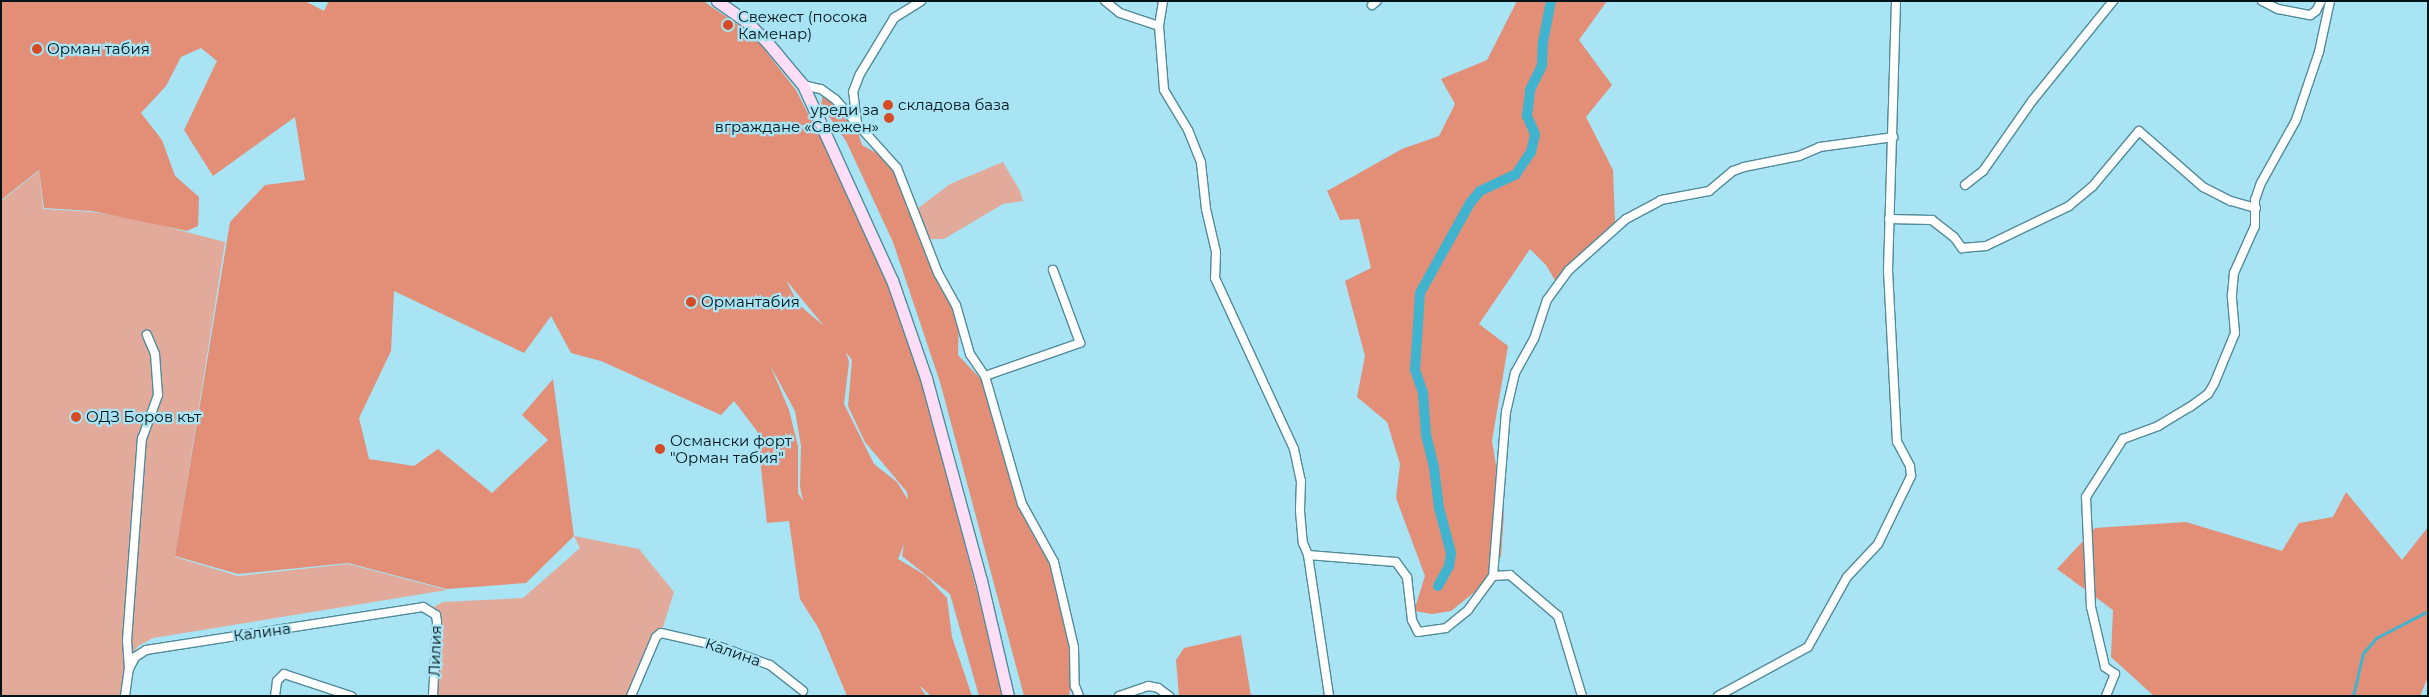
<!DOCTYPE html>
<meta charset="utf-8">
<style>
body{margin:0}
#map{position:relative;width:2429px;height:697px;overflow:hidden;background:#a8e4f4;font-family:Montserrat,sans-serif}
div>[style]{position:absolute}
.green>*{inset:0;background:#e1aa9a}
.forest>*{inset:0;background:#e38e77}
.stream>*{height:3px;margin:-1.5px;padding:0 1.5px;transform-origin:1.5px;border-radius:1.5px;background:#40b4cf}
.canal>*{height:10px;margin:-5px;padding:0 5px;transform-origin:5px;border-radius:5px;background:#40b4cf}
.roads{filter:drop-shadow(1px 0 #518b9a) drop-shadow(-1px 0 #518b9a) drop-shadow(0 1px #518b9a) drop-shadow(0 -1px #518b9a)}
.street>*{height:8px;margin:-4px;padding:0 4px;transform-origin:4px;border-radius:4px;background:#fff}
.secondary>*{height:11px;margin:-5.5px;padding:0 5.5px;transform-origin:5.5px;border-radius:5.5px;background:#fedef6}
.dots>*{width:14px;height:14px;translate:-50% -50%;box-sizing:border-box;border:2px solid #a8e4f4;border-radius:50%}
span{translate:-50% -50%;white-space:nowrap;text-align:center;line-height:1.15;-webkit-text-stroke:4.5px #a8e4f4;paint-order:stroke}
.poi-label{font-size:15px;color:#001318}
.left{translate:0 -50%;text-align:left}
.right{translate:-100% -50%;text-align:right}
.street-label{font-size:15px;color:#001318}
.frame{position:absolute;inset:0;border:2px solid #001318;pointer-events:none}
</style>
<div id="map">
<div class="green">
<i style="clip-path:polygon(1003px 162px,1020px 191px,1023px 201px,1003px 204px,944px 239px,928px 239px,917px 209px,950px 184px)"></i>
<i style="clip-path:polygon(39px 171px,43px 209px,92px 212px,136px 219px,225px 242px,175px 557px,238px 576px,348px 564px,447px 590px,153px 638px,138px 646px,126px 665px,122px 696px,1px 696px,1px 201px)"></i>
<i style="clip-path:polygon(574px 536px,639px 549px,674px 592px,661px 633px,631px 696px,433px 696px,437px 622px,430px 609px,443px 602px,523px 598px,580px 548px)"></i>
</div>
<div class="forest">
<i style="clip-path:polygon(evenodd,1px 1px,305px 1px,324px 11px,329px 1px,703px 1px,753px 35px,796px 90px,866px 228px,919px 369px,1004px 696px,979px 696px,950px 594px,902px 556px,904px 544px,898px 559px,925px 575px,947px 598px,952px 637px,972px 696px,931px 696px,919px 685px,926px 696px,847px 696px,819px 629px,800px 599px,789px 521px,767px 523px,757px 431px,734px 401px,721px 415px,601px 361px,571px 353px,551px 316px,524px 353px,394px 291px,391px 351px,359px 418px,369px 459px,414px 466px,438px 449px,492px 493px,548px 440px,522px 415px,553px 379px,574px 536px,526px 583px,447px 589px,348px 563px,238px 574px,175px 556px,230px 222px,265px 185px,305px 180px,295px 117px,213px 176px,184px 130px,217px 61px,201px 48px,181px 57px,166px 86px,141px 113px,162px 140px,175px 176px,199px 197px,198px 226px,187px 231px,92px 211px,44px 208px,39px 170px,1px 200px,1px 1px,786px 280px,824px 326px,798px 304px,786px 280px,1px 1px,846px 352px,852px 360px,848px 406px,865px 442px,907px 492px,908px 500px,897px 482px,874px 464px,844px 404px,849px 362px,846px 352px,1px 1px,770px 365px,795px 411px,801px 446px,800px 487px,803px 501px,798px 493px,798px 446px,789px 410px,770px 365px)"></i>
<i style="clip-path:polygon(1517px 1px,1607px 1px,1579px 40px,1612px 85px,1586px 117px,1613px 170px,1615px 223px,1574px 261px,1556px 282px,1546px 265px,1530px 249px,1479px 324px,1508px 346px,1492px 441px,1504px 514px,1501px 556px,1482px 586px,1451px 611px,1432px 614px,1414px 611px,1425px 576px,1396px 498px,1400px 464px,1387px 422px,1357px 397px,1365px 356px,1345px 281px,1371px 268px,1359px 219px,1340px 220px,1327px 191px,1402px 149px,1439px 136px,1455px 104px,1441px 79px,1487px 60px)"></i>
<i style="clip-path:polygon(823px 94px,851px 110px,862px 145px,900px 166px,932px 248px,959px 306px,958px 355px,991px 390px,1024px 512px,1054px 562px,1076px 656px,1069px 696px,1024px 696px,940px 382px,893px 242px,846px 141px,821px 105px)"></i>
<i style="clip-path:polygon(2346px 492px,2402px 560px,2428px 527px,2428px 677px,2420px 696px,2154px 696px,2111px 657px,2113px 610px,2057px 569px,2095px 528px,2186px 522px,2282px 551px,2299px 523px,2333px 517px)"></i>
<i style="clip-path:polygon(1241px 635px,1251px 696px,1179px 696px,1176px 660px,1184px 648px)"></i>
</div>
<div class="stream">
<i style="left:2353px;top:696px;width:44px;rotate:-76.9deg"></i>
<i style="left:2363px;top:653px;width:20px;rotate:-49deg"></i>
<i style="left:2376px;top:638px;width:59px;rotate:-27.4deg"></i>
</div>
<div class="canal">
<i style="left:1438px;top:586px;width:23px;rotate:-61deg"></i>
<i style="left:1449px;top:566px;width:13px;rotate:-81deg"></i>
<i style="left:1451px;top:553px;width:47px;rotate:-104.9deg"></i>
<i style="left:1439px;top:508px;width:41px;rotate:-97deg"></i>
<i style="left:1434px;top:467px;width:34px;rotate:-104deg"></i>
<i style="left:1426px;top:434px;width:41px;rotate:-94.2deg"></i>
<i style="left:1423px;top:393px;width:24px;rotate:-109deg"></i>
<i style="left:1415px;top:370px;width:77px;rotate:-86.3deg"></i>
<i style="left:1420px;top:293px;width:103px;rotate:-60.9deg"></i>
<i style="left:1470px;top:203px;width:16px;rotate:-50deg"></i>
<i style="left:1480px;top:191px;width:40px;rotate:-25deg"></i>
<i style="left:1516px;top:174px;width:27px;rotate:-56deg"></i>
<i style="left:1531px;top:152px;width:18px;rotate:-77deg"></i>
<i style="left:1535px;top:134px;width:20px;rotate:-114deg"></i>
<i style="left:1527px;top:116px;width:26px;rotate:-83deg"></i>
<i style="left:1530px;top:90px;width:28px;rotate:-64deg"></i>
<i style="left:1542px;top:65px;width:23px;rotate:-88deg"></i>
<i style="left:1543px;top:42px;width:42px;rotate:-79deg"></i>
</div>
<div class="roads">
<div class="street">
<i style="left:1105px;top:1px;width:19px;rotate:39deg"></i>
<i style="left:1120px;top:13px;width:41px;rotate:18.4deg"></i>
<i style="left:1163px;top:1px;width:25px;rotate:99deg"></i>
<i style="left:1159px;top:26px;width:64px;rotate:85.5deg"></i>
<i style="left:1164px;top:90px;width:47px;rotate:59deg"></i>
<i style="left:1188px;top:130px;width:35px;rotate:68deg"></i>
<i style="left:1201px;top:163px;width:46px;rotate:83.8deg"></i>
<i style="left:1206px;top:209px;width:44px;rotate:76.9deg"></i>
<i style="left:1216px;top:252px;width:26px;rotate:92deg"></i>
<i style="left:1215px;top:278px;width:188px;rotate:65.2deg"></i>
<i style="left:1294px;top:449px;width:33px;rotate:78deg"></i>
<i style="left:1301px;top:481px;width:30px;rotate:92deg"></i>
<i style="left:1300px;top:511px;width:32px;rotate:85deg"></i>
<i style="left:1303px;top:543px;width:13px;rotate:67deg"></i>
<i style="left:1308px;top:555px;width:88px;rotate:4.5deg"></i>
<i style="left:1396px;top:562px;width:19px;rotate:54deg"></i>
<i style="left:1407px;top:577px;width:43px;rotate:83.4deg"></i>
<i style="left:1412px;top:620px;width:13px;rotate:63deg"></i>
<i style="left:1418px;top:632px;width:28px;rotate:-8deg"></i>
<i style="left:1446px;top:628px;width:28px;rotate:-39deg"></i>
<i style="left:1468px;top:610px;width:42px;rotate:-53.7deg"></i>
<i style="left:1493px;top:576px;width:17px;rotate:-3deg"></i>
<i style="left:1510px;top:575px;width:63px;rotate:40.5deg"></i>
<i style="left:1558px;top:616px;width:84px;rotate:73.3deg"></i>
<i style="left:2262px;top:1px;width:18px;rotate:27deg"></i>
<i style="left:2278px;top:9px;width:33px;rotate:11deg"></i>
<i style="left:2310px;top:15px;width:7px;rotate:-34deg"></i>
<i style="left:2316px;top:11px;width:11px;rotate:-63deg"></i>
<i style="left:1372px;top:5px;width:6px;rotate:-39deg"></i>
<i style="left:803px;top:85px;width:18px;rotate:13deg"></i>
<i style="left:821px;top:89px;width:17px;rotate:36deg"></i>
<i style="left:835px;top:99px;width:93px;rotate:48.1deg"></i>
<i style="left:897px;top:168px;width:113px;rotate:68.7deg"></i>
<i style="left:938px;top:273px;width:37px;rotate:61deg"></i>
<i style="left:956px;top:305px;width:51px;rotate:74.1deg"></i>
<i style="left:970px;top:354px;width:27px;rotate:56deg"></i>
<i style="left:985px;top:376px;width:101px;rotate:-19.2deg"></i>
<i style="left:1080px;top:343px;width:78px;rotate:-110.3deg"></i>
<i style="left:857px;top:123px;width:31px;rotate:-97deg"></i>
<i style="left:853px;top:92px;width:19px;rotate:-69deg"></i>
<i style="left:860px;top:74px;width:66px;rotate:-58.7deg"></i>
<i style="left:894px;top:18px;width:32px;rotate:-32deg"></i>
<i style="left:1965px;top:185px;width:23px;rotate:-38deg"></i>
<i style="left:1983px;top:171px;width:85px;rotate:-55deg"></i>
<i style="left:2032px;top:101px;width:129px;rotate:-51deg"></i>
<i style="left:1889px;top:219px;width:43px;rotate:1.3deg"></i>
<i style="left:1932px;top:220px;width:28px;rotate:38deg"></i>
<i style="left:1954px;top:237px;width:14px;rotate:54deg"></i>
<i style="left:1962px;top:248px;width:24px;rotate:-5deg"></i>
<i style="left:1986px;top:246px;width:92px;rotate:-25.7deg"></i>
<i style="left:2069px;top:206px;width:30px;rotate:-40deg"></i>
<i style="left:2092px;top:187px;width:73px;rotate:-50deg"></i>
<i style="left:2139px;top:131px;width:85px;rotate:41.2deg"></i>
<i style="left:2203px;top:187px;width:31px;rotate:27deg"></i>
<i style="left:2231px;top:201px;width:26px;rotate:16deg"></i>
<i style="left:985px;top:376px;width:133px;rotate:73.9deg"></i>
<i style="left:1022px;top:504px;width:66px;rotate:61.1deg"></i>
<i style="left:1054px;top:562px;width:87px;rotate:76.8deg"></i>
<i style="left:1074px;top:647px;width:39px;rotate:89deg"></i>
<i style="left:1075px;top:686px;width:11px;rotate:68deg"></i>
<i style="left:1308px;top:555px;width:143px;rotate:81.5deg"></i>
<i style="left:1493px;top:576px;width:165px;rotate:-85.5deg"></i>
<i style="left:1506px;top:412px;width:40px;rotate:-77deg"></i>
<i style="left:1515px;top:373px;width:39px;rotate:-61deg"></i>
<i style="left:1534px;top:339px;width:41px;rotate:-71.6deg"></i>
<i style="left:1547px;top:300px;width:37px;rotate:-54deg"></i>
<i style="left:1569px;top:270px;width:76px;rotate:-41.8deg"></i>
<i style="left:1626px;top:219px;width:40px;rotate:-28deg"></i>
<i style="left:1661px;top:200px;width:49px;rotate:-10.6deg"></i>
<i style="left:1709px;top:191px;width:31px;rotate:-40deg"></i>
<i style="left:1733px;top:171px;width:12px;rotate:-20deg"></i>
<i style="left:1744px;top:167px;width:56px;rotate:-11.3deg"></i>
<i style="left:1799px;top:156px;width:23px;rotate:-23deg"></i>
<i style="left:1820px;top:147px;width:74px;rotate:-7.8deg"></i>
<i style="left:129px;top:669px;width:28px;rotate:-94deg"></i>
<i style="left:127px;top:641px;width:203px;rotate:-85.8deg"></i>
<i style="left:142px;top:439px;width:47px;rotate:-70deg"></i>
<i style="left:158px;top:395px;width:41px;rotate:-94.2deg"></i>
<i style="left:155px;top:354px;width:21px;rotate:-113deg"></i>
<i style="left:125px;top:696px;width:27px;rotate:-82deg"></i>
<i style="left:129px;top:669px;width:13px;rotate:-63deg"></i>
<i style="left:135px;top:657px;width:13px;rotate:-32deg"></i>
<i style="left:146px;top:650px;width:280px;rotate:-8.8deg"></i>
<i style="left:423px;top:607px;width:15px;rotate:32deg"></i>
<i style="left:436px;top:615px;width:7px;rotate:82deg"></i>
<i style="left:437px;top:622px;width:74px;rotate:93.1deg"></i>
<i style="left:275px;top:696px;width:15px;rotate:-82deg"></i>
<i style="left:277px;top:681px;width:10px;rotate:-45deg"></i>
<i style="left:284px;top:674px;width:71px;rotate:18.2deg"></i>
<i style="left:631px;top:696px;width:64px;rotate:-67deg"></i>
<i style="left:656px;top:637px;width:6px;rotate:-39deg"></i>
<i style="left:661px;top:633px;width:58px;rotate:12.8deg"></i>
<i style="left:718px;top:646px;width:55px;rotate:20.1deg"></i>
<i style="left:770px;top:665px;width:42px;rotate:38.2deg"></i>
<i style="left:1119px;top:696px;width:31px;rotate:-19deg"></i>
<i style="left:1148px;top:686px;width:10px;rotate:11deg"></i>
<i style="left:1158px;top:688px;width:14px;rotate:36deg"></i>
<i style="left:1718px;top:696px;width:102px;rotate:-28.6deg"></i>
<i style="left:1808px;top:647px;width:80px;rotate:-60.9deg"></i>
<i style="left:1847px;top:577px;width:45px;rotate:-46.8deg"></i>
<i style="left:1878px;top:544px;width:76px;rotate:-64.1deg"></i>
<i style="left:1911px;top:476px;width:10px;rotate:-96deg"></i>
<i style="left:1910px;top:466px;width:27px;rotate:-118deg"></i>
<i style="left:1897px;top:442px;width:171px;rotate:-93deg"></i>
<i style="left:1888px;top:271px;width:270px;rotate:-88.3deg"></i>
<i style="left:2106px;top:696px;width:24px;rotate:-68deg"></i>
<i style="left:2115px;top:674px;width:12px;rotate:-145deg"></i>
<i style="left:2105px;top:667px;width:62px;rotate:-103.1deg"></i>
<i style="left:2091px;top:607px;width:110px;rotate:-92.6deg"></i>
<i style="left:2086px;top:497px;width:69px;rotate:-57.5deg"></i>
<i style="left:2123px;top:439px;width:37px;rotate:-20deg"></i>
<i style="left:2158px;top:426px;width:37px;rotate:-31deg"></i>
<i style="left:2190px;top:407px;width:22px;rotate:-36deg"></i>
<i style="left:2208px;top:394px;width:12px;rotate:-59deg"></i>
<i style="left:2214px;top:384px;width:55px;rotate:-67.6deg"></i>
<i style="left:2235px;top:333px;width:38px;rotate:-95deg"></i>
<i style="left:2232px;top:295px;width:22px;rotate:-85deg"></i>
<i style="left:2234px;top:273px;width:51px;rotate:-65.9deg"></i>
<i style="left:2255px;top:226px;width:26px;rotate:-90deg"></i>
<i style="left:2255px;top:200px;width:18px;rotate:-71deg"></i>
<i style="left:2261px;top:183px;width:72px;rotate:-60.9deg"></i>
<i style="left:2296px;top:120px;width:72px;rotate:-71.3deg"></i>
<i style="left:2319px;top:52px;width:52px;rotate:-77.8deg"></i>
</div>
<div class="secondary">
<i style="left:717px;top:1px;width:38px;rotate:35deg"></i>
<i style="left:748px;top:23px;width:27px;rotate:45deg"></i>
<i style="left:767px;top:42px;width:56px;rotate:50.1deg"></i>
<i style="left:803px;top:85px;width:214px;rotate:65.5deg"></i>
<i style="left:892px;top:280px;width:104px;rotate:70.9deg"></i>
<i style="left:926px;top:378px;width:209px;rotate:74.8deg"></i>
<i style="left:981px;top:580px;width:119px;rotate:76.9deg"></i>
</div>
</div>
<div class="dots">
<i style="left:728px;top:25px;background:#d44b24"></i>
<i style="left:37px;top:49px;background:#d44b24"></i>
<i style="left:888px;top:105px;background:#d44b24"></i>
<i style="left:889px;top:118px;background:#d44b24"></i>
<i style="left:691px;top:302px;background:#d44b24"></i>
<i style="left:76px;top:417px;background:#d44b24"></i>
<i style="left:660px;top:449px;background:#d44b24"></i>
</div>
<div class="poi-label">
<span class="left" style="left:738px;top:25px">Свежест (посока<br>Каменар)</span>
<span class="left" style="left:47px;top:49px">Орман табия</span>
<span class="left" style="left:898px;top:105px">складова база</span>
<span class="right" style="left:879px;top:118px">уреди за<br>вграждане «Свежен»</span>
<span class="left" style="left:701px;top:302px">Ормантабия</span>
<span class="left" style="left:86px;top:417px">ОДЗ Боров кът</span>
<span class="left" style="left:670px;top:449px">Османски форт<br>"Орман табия"</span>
</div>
<div class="street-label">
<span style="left:262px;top:632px;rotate:-8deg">Калина</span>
<span style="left:435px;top:651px;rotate:-88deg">Лилия</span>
<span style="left:733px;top:652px;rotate:19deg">Калина</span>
</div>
<div class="frame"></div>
</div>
